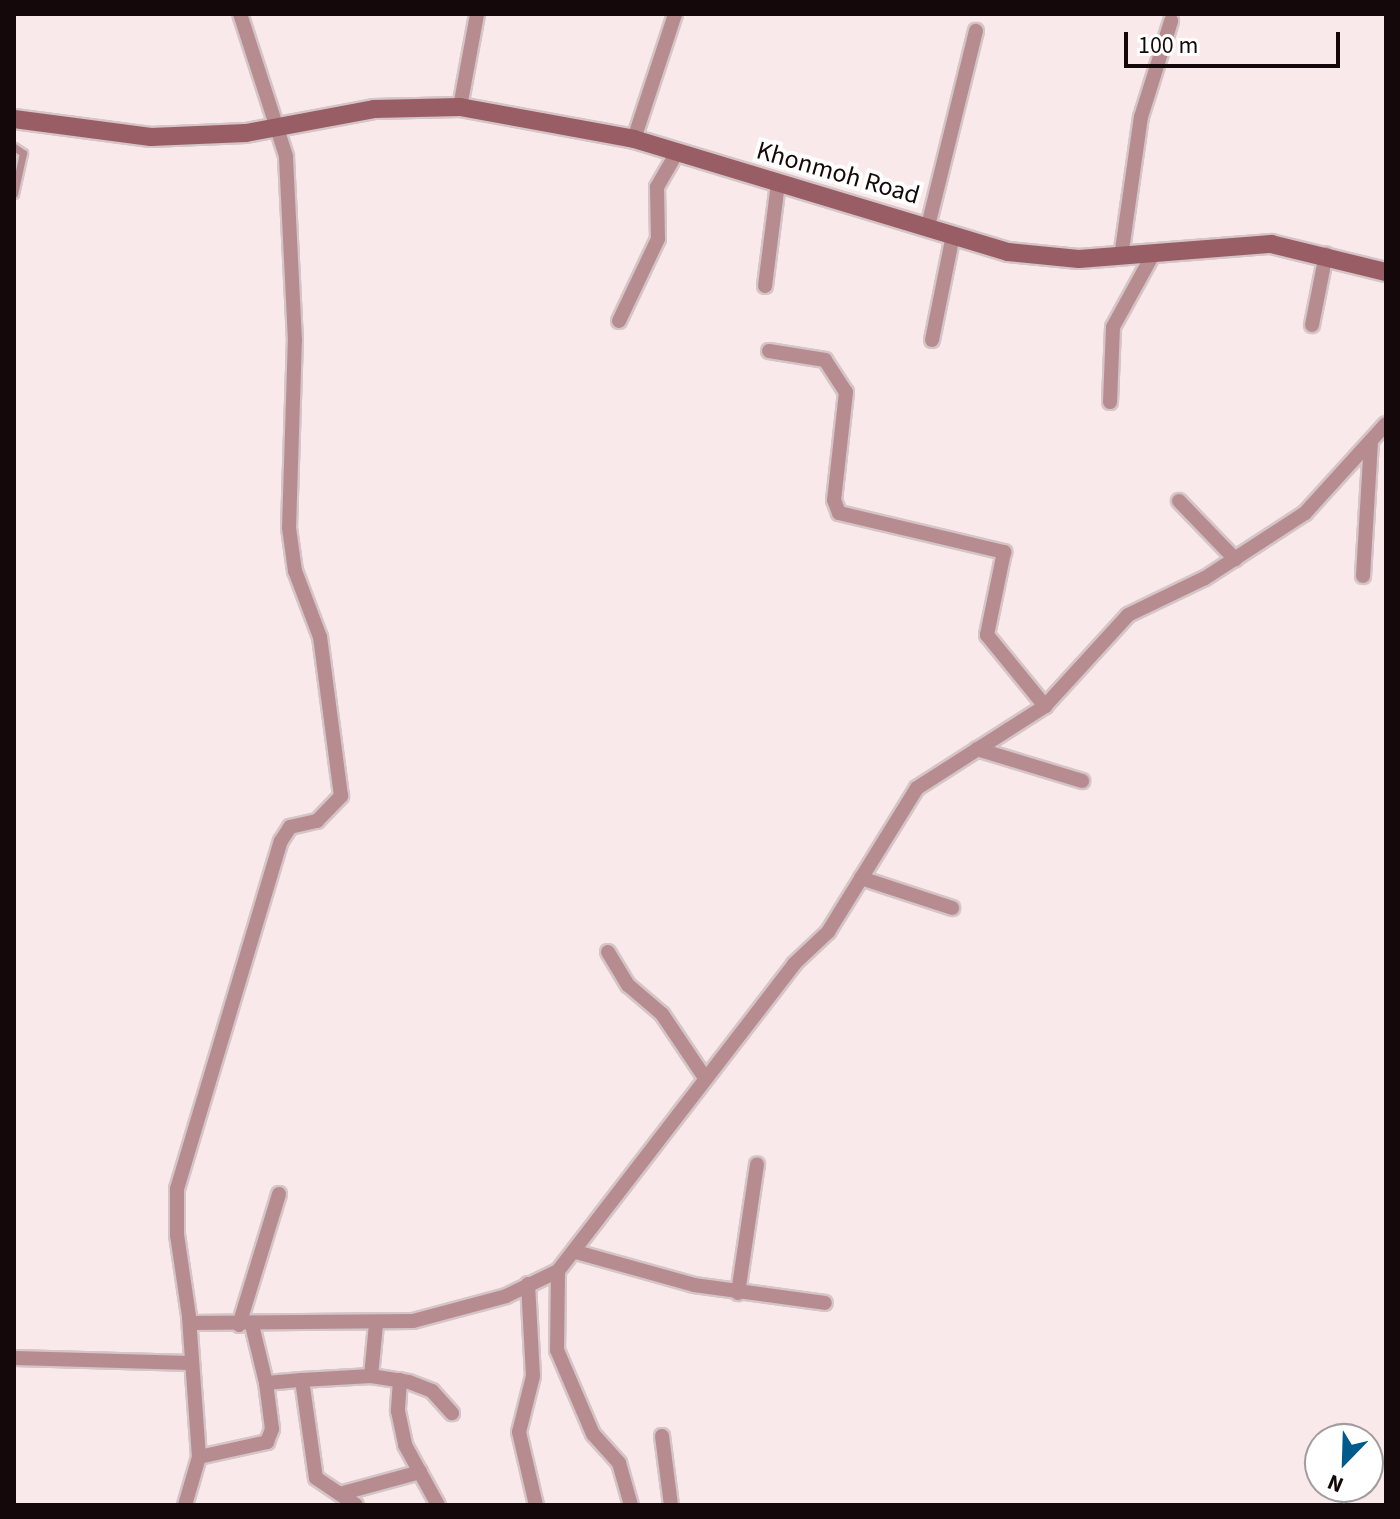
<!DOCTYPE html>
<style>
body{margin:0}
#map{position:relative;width:1400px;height:1519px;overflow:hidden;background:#fae9eb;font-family:"Source Sans 3",sans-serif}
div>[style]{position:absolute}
.roads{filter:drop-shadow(2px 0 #d5c5c7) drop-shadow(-2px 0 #d5c5c7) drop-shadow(0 2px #d5c5c7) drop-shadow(0 -2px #d5c5c7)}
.service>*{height:7px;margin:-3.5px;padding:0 3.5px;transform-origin:3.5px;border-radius:3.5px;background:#b78c91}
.minor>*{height:14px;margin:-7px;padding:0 7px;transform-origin:7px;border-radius:7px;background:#b78c91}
.secondary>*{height:18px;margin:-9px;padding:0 9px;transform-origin:9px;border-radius:9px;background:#995d65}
span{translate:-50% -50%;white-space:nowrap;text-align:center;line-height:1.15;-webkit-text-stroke:8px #fff;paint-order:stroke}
.street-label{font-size:26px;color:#15080a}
.frame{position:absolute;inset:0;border:16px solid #15080a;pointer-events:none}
.north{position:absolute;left:1304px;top:1423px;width:80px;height:80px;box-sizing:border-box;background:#fff;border:2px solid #a19c9d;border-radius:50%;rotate:203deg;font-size:22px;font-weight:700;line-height:32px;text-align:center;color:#15080a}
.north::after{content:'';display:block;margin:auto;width:28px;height:36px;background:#005b8c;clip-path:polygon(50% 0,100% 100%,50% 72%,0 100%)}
.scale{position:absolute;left:1124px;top:32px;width:216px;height:36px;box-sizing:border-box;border:4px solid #15080a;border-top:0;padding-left:10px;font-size:24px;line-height:28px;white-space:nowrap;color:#15080a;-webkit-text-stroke:6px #fff;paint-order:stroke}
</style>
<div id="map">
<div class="roads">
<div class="service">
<i style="left:14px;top:147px;width:11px;rotate:34deg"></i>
<i style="left:23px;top:153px;width:42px;rotate:102.4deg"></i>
</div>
<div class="minor">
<i style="left:460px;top:107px;width:95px;rotate:-79.6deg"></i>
<i style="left:634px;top:139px;width:132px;rotate:-71.8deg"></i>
<i style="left:928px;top:226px;width:201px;rotate:-76.2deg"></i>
<i style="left:1121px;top:257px;width:141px;rotate:-81.9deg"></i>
<i style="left:1141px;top:117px;width:101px;rotate:-72.6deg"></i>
<i style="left:765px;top:286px;width:104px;rotate:-82.8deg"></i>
<i style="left:619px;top:321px;width:91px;rotate:-64.6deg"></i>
<i style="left:658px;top:239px;width:52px;rotate:-91.1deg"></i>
<i style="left:657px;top:187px;width:39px;rotate:-60deg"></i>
<i style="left:1312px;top:325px;width:72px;rotate:-78.8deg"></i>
<i style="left:932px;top:340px;width:107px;rotate:-78.7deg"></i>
<i style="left:769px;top:351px;width:57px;rotate:9.1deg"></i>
<i style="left:825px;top:360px;width:38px;rotate:57deg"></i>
<i style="left:846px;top:392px;width:109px;rotate:96.3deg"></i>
<i style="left:834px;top:500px;width:14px;rotate:69deg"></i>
<i style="left:839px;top:513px;width:170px;rotate:13.3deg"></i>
<i style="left:1004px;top:552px;width:85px;rotate:101.6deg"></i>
<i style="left:987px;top:635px;width:92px;rotate:50.8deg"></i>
<i style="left:1110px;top:402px;width:75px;rotate:-87.7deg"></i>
<i style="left:1113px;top:327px;width:81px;rotate:-61.2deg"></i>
<i style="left:1179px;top:501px;width:81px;rotate:46deg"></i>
<i style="left:1363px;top:576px;width:134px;rotate:-86.6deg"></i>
<i style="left:977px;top:749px;width:110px;rotate:16.9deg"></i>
<i style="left:861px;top:878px;width:96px;rotate:18.2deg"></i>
<i style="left:608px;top:952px;width:39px;rotate:59deg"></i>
<i style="left:628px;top:985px;width:45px;rotate:40.5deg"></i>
<i style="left:662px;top:1014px;width:77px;rotate:56.1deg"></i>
<i style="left:576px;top:1252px;width:123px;rotate:15.6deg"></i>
<i style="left:694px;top:1285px;width:132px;rotate:7.8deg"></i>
<i style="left:558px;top:1271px;width:79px;rotate:90.7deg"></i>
<i style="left:557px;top:1350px;width:91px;rotate:66.8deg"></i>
<i style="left:593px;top:1434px;width:39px;rotate:48deg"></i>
<i style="left:619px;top:1463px;width:44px;rotate:74.1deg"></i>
<i style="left:528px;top:1284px;width:92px;rotate:86.9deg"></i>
<i style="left:533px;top:1376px;width:58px;rotate:104deg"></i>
<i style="left:519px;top:1432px;width:75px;rotate:76.9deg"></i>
<i style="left:738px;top:1293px;width:130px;rotate:-81.6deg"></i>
<i style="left:190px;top:1323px;width:223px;rotate:-0.5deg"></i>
<i style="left:413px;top:1321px;width:96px;rotate:-15deg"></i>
<i style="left:506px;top:1296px;width:58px;rotate:-25.7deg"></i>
<i style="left:558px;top:1271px;width:387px;rotate:-52.4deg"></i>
<i style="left:794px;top:964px;width:47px;rotate:-43.3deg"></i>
<i style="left:828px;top:932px;width:169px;rotate:-58.3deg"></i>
<i style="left:917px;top:788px;width:152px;rotate:-32.6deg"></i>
<i style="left:1045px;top:706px;width:123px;rotate:-47.6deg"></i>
<i style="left:1128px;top:615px;width:85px;rotate:-25.7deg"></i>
<i style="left:1205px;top:578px;width:119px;rotate:-33deg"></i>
<i style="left:1305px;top:513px;width:120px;rotate:-47.7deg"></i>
<i style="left:239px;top:1325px;width:137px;rotate:-73deg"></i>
<i style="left:252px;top:1325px;width:60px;rotate:76.4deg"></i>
<i style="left:266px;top:1383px;width:36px;rotate:-5deg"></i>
<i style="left:302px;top:1380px;width:99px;rotate:81.9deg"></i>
<i style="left:316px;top:1478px;width:48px;rotate:34deg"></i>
<i style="left:14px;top:1358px;width:178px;rotate:1.6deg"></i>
<i style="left:371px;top:1376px;width:52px;rotate:-84.5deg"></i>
<i style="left:302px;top:1380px;width:69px;rotate:-3.3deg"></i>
<i style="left:371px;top:1376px;width:38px;rotate:9deg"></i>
<i style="left:409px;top:1382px;width:25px;rotate:21deg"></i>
<i style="left:432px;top:1391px;width:30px;rotate:48deg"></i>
<i style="left:400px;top:1380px;width:31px;rotate:94deg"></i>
<i style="left:398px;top:1411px;width:35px;rotate:78deg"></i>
<i style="left:405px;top:1445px;width:68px;rotate:61.2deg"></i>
<i style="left:662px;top:1436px;width:70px;rotate:82.6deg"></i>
<i style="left:199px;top:1457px;width:70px;rotate:-12.4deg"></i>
<i style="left:267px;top:1442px;width:14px;rotate:-69deg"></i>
<i style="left:272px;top:1429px;width:46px;rotate:-97.4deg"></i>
<i style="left:343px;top:1493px;width:80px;rotate:-15.3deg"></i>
<i style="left:185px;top:1505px;width:50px;rotate:-73.7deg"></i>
<i style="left:199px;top:1457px;width:141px;rotate:-94.1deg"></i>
<i style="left:189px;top:1316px;width:82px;rotate:-98.4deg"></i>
<i style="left:177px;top:1235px;width:46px;rotate:-90deg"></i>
<i style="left:177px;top:1189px;width:363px;rotate:-73.4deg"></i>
<i style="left:281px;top:841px;width:17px;rotate:-57deg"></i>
<i style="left:290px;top:827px;width:28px;rotate:-13deg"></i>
<i style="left:317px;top:821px;width:35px;rotate:-46deg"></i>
<i style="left:341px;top:796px;width:160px;rotate:-97.5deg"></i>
<i style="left:320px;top:637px;width:71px;rotate:-110.7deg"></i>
<i style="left:295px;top:571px;width:43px;rotate:-97.9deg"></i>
<i style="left:289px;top:528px;width:187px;rotate:-88.2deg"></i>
<i style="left:295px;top:341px;width:185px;rotate:-92.8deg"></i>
<i style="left:286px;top:156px;width:149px;rotate:-107.9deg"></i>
</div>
<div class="secondary">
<i style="left:14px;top:119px;width:138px;rotate:7.5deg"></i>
<i style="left:151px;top:137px;width:95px;rotate:-2.4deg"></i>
<i style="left:246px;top:133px;width:130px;rotate:-10.6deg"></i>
<i style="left:374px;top:109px;width:86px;rotate:-1.3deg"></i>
<i style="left:460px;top:107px;width:177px;rotate:10.4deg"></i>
<i style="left:634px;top:139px;width:391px;rotate:16.8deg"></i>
<i style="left:1008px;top:252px;width:71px;rotate:5.6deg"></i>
<i style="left:1079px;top:259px;width:193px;rotate:-4.5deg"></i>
<i style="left:1271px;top:244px;width:118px;rotate:13.7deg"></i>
</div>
</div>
<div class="street-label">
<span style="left:838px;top:173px;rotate:16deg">Khonmoh Road</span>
</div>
<div class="frame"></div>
<div class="north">N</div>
<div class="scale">100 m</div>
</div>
